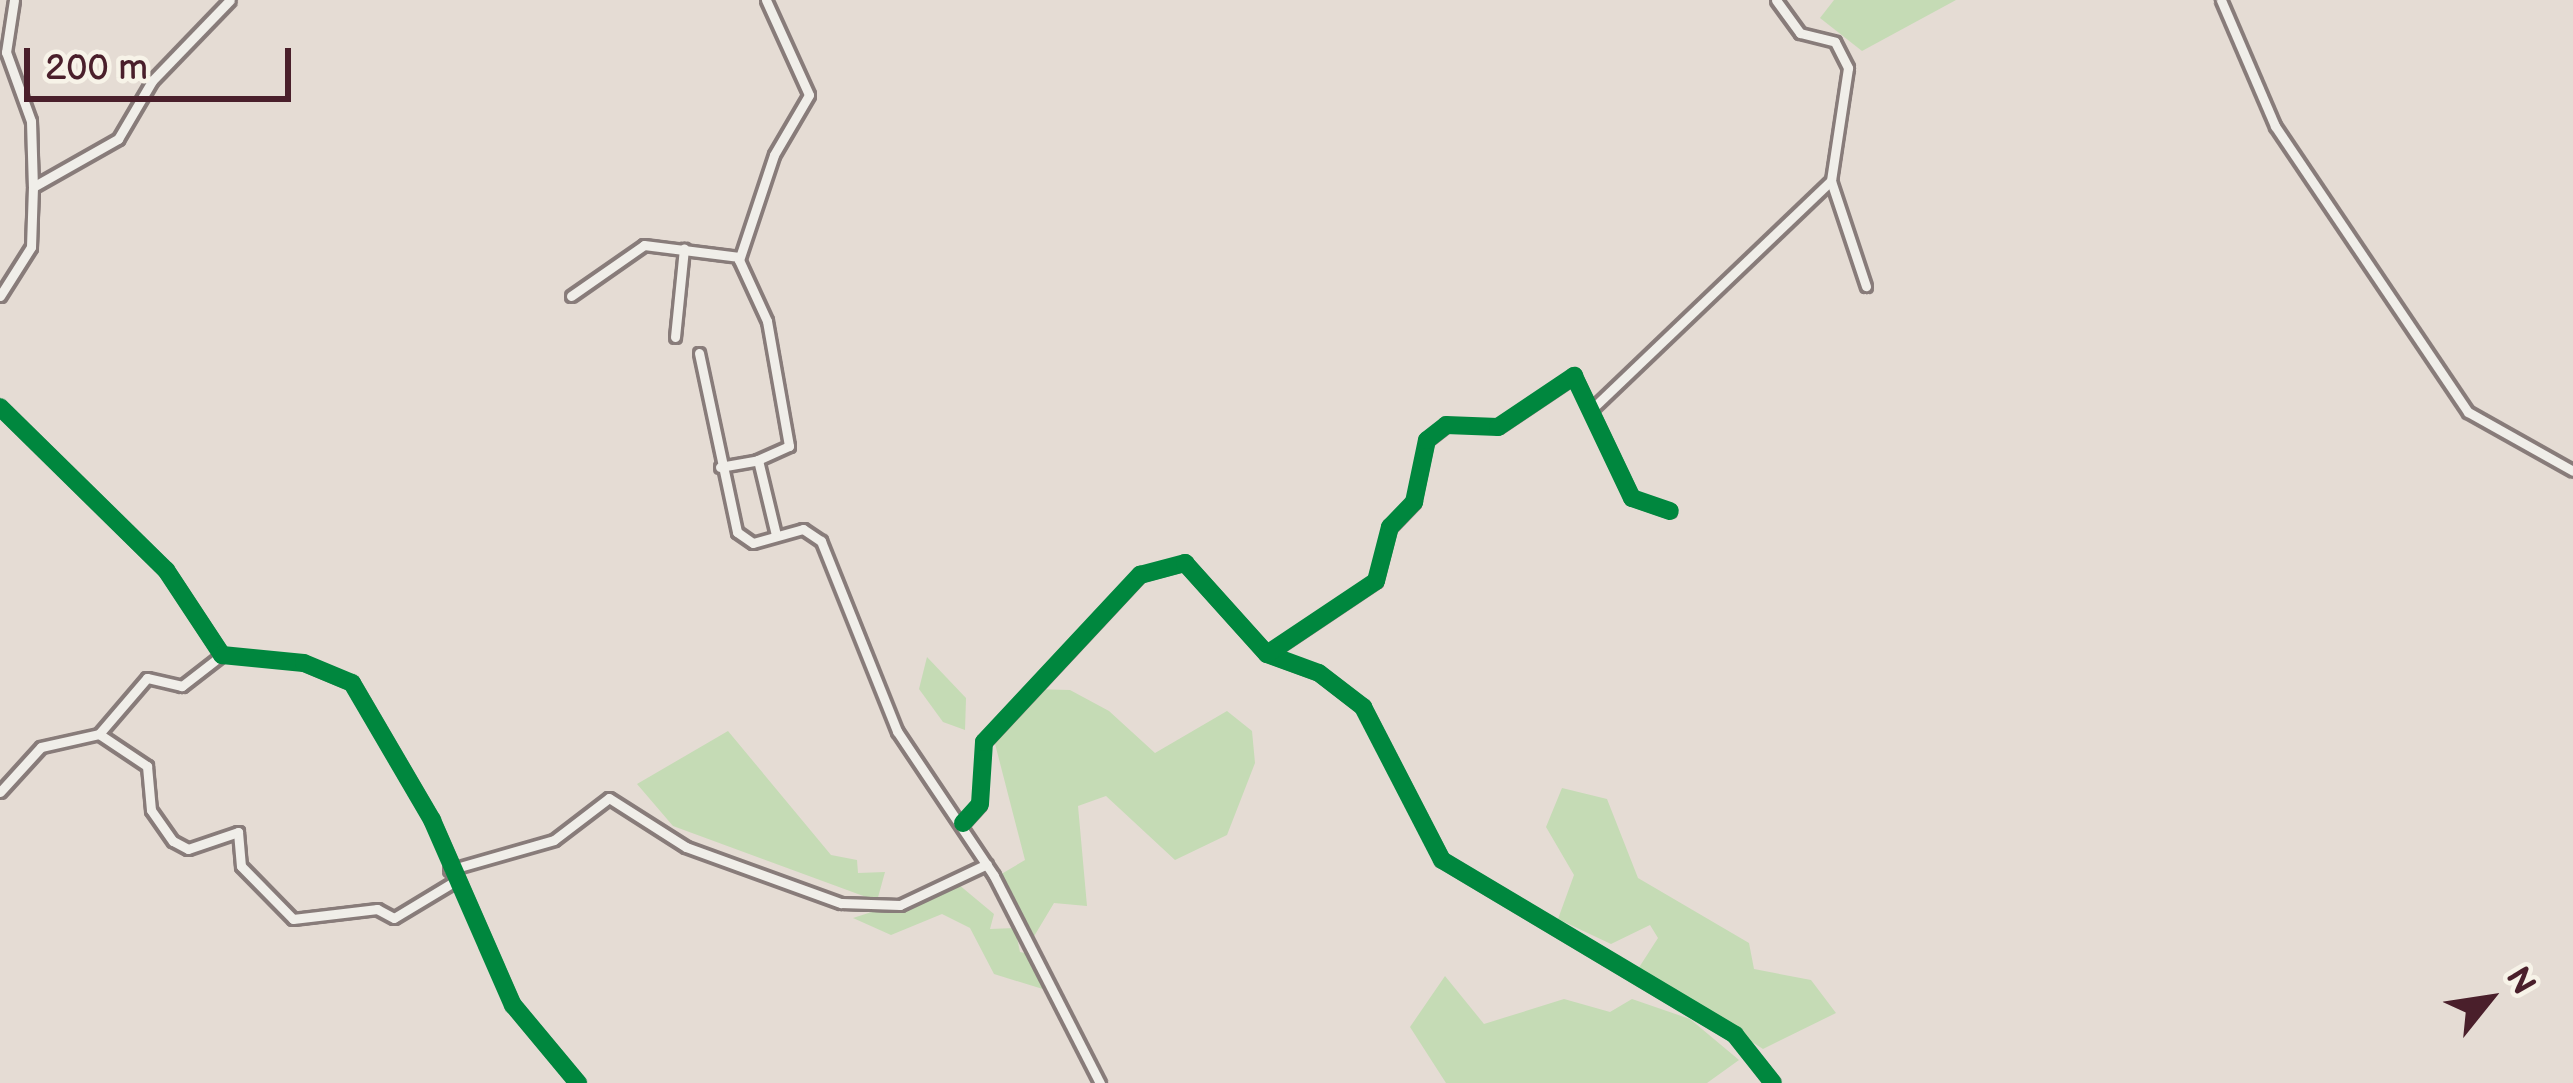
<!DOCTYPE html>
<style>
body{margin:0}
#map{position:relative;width:2573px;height:1083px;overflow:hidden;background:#e5dcd4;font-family:"Balsamiq Sans",sans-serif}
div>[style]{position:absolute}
.green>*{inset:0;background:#c5dbb5}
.roads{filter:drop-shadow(3px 0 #887c7a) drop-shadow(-3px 0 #887c7a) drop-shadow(0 3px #887c7a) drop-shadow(0 -3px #887c7a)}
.street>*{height:9px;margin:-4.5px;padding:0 4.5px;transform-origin:4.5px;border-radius:4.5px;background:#f0eee9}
.cycleway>*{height:18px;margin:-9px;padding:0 9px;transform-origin:9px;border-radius:9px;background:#00873e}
span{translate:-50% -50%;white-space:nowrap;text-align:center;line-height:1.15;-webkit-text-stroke:12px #f7f3e8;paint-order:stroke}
.north{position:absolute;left:2429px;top:939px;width:120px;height:120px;-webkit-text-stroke:9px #f7f3e8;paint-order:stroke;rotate:60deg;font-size:33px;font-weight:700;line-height:48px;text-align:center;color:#4a1f2b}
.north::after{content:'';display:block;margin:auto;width:42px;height:54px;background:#4a1f2b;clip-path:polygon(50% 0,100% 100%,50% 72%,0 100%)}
.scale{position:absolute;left:24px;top:48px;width:267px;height:54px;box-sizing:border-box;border:6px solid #4a1f2b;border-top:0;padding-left:15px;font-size:36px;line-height:42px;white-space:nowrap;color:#4a1f2b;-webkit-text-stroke:9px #f7f3e8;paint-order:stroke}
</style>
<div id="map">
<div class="green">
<i style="clip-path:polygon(1834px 0,1956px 0,1862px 51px,1820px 18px)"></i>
<i style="clip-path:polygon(927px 657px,966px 698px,965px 730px,943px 722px,919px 689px)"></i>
<i style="clip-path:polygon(1034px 689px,1070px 690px,1109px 711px,1155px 753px,1227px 711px,1252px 731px,1255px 763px,1227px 835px,1175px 860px,1106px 796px,1078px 806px,1087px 906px,1054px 903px,1033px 938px,998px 876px,1025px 860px,993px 736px)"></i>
<i style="clip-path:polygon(728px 731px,831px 855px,857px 860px,858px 873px,885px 872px,877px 901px,673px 826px,637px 784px)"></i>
<i style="clip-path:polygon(1562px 788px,1607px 799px,1638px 878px,1749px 943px,1754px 969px,1811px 980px,1836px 1013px,1763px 1049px,1638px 969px,1658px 938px,1650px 925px,1611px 944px,1558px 919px,1574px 875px,1546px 827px)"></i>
<i style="clip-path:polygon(958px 884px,994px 914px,990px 929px,1015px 928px,1020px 952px,1038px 956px,1046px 990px,994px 974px,970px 928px,942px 914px,891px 935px,853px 918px)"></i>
<i style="clip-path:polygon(1445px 976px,1484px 1024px,1564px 999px,1610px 1012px,1632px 999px,1690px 1019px,1739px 1060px,1707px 1083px,1446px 1083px,1410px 1027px)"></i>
</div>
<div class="roads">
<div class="street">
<i style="left:14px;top:0;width:53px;rotate:98.7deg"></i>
<i style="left:6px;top:52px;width:73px;rotate:70.1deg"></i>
<i style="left:31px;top:121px;width:66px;rotate:88.3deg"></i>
<i style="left:766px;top:0;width:104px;rotate:65.6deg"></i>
<i style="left:809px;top:95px;width:69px;rotate:120.3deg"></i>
<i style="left:774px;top:155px;width:111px;rotate:108.4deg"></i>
<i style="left:739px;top:260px;width:67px;rotate:65.3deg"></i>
<i style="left:767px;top:321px;width:127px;rotate:80deg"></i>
<i style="left:789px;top:446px;width:34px;rotate:156deg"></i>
<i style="left:758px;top:460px;width:77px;rotate:76.5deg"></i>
<i style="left:1776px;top:0;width:41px;rotate:54deg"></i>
<i style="left:1800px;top:33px;width:36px;rotate:14deg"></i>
<i style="left:1835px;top:42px;width:29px;rotate:63deg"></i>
<i style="left:1848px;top:68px;width:114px;rotate:98.6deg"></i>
<i style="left:1831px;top:181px;width:111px;rotate:71.6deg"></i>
<i style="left:2221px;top:0;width:137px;rotate:66.8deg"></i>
<i style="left:2275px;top:126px;width:345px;rotate:56deg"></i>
<i style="left:2468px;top:412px;width:120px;rotate:29.3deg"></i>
<i style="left:0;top:296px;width:58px;rotate:-57.7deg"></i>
<i style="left:31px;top:247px;width:60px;rotate:-88.1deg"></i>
<i style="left:33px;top:187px;width:98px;rotate:-29.5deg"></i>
<i style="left:118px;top:139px;width:67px;rotate:-59.6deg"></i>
<i style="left:152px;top:81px;width:112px;rotate:-46.1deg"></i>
<i style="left:571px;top:296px;width:89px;rotate:-34.9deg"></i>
<i style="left:644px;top:245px;width:96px;rotate:7.2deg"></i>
<i style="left:675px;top:337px;width:89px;rotate:-84.2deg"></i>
<i style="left:699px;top:353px;width:183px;rotate:78deg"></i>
<i style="left:737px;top:532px;width:19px;rotate:35deg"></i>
<i style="left:753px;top:543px;width:52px;rotate:-15.6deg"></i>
<i style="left:803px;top:529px;width:22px;rotate:34deg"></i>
<i style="left:821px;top:541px;width:205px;rotate:68.2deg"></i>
<i style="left:897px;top:731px;width:174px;rotate:56.2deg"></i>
<i style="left:994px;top:876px;width:233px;rotate:62.9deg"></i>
<i style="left:0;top:407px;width:233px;rotate:44.5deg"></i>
<i style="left:166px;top:570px;width:102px;rotate:56.6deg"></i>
<i style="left:222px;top:655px;width:82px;rotate:5.6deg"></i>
<i style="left:304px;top:663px;width:52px;rotate:22.6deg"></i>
<i style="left:352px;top:683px;width:159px;rotate:59.7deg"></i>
<i style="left:432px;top:820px;width:202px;rotate:66.4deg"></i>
<i style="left:513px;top:1005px;width:102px;rotate:50.2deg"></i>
<i style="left:1591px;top:410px;width:332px;rotate:-43.7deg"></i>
<i style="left:720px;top:467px;width:39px;rotate:-10deg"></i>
<i style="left:1267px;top:654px;width:55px;rotate:20.1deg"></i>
<i style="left:1319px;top:673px;width:56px;rotate:37.7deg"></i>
<i style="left:1363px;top:707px;width:172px;rotate:62.7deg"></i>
<i style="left:1442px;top:860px;width:341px;rotate:30.8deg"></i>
<i style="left:1735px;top:1035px;width:61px;rotate:51.6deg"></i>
<i style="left:222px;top:655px;width:51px;rotate:142.2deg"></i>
<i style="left:182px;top:686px;width:36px;rotate:-167deg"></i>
<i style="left:147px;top:678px;width:74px;rotate:130.6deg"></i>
<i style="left:99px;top:734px;width:58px;rotate:33.7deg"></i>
<i style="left:147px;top:766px;width:44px;rotate:84.8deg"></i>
<i style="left:151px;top:810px;width:38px;rotate:55deg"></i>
<i style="left:173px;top:841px;width:17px;rotate:28deg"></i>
<i style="left:188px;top:849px;width:53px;rotate:-18.8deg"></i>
<i style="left:238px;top:832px;width:34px;rotate:85deg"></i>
<i style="left:241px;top:866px;width:74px;rotate:45.5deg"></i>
<i style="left:293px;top:919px;width:85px;rotate:-6.8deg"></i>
<i style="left:377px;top:909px;width:19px;rotate:28deg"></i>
<i style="left:394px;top:918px;width:68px;rotate:-31.1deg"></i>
<i style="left:0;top:792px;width:61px;rotate:-47.7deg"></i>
<i style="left:41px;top:747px;width:59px;rotate:-12.6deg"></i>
<i style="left:963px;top:823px;width:25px;rotate:-48deg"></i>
<i style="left:980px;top:804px;width:62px;rotate:-86.3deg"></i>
<i style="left:984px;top:742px;width:229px;rotate:-47deg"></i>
<i style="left:1140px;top:575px;width:47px;rotate:-14.9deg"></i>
<i style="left:1185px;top:563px;width:122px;rotate:48deg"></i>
<i style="left:1267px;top:654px;width:131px;rotate:-33.8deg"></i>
<i style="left:1376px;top:581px;width:56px;rotate:-75.5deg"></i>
<i style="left:1390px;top:527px;width:35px;rotate:-46deg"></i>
<i style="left:1414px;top:502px;width:63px;rotate:-78.2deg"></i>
<i style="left:1427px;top:440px;width:24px;rotate:-38deg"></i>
<i style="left:1446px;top:425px;width:52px;rotate:2.2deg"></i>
<i style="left:1498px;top:427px;width:92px;rotate:-33.9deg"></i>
<i style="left:1574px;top:376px;width:135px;rotate:64.6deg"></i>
<i style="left:1632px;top:498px;width:40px;rotate:18.9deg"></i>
<i style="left:449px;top:870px;width:109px;rotate:-15.9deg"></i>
<i style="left:554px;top:840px;width:69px;rotate:-37.4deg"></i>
<i style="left:609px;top:798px;width:91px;rotate:32.5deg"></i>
<i style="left:686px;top:847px;width:165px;rotate:19.9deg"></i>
<i style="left:841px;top:903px;width:59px;rotate:1.9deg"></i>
<i style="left:900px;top:905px;width:96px;rotate:-25.2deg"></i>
</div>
</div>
<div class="cycleway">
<i style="left:0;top:407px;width:233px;rotate:44.5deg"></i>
<i style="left:166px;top:570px;width:102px;rotate:56.6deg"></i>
<i style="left:222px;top:655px;width:82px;rotate:5.6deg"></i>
<i style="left:304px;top:663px;width:52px;rotate:22.6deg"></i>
<i style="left:352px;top:683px;width:159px;rotate:59.7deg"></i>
<i style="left:432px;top:820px;width:202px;rotate:66.4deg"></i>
<i style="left:513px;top:1005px;width:102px;rotate:50.2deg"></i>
<i style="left:1267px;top:654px;width:55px;rotate:20.1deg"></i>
<i style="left:1319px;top:673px;width:56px;rotate:37.7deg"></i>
<i style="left:1363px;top:707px;width:172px;rotate:62.7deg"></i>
<i style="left:1442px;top:860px;width:341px;rotate:30.8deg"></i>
<i style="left:1735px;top:1035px;width:61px;rotate:51.6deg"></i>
<i style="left:963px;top:823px;width:25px;rotate:-48deg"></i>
<i style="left:980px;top:804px;width:62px;rotate:-86.3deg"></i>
<i style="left:984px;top:742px;width:229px;rotate:-47deg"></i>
<i style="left:1140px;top:575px;width:47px;rotate:-14.9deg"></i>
<i style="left:1185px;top:563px;width:122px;rotate:48deg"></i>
<i style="left:1267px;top:654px;width:131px;rotate:-33.8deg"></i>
<i style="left:1376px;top:581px;width:56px;rotate:-75.5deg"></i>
<i style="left:1390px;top:527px;width:35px;rotate:-46deg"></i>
<i style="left:1414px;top:502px;width:63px;rotate:-78.2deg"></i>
<i style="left:1427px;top:440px;width:24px;rotate:-38deg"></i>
<i style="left:1446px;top:425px;width:52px;rotate:2.2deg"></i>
<i style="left:1498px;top:427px;width:92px;rotate:-33.9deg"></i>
<i style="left:1574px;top:376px;width:135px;rotate:64.6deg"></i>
<i style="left:1632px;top:498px;width:40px;rotate:18.9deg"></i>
</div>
<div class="north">N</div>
<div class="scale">200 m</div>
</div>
